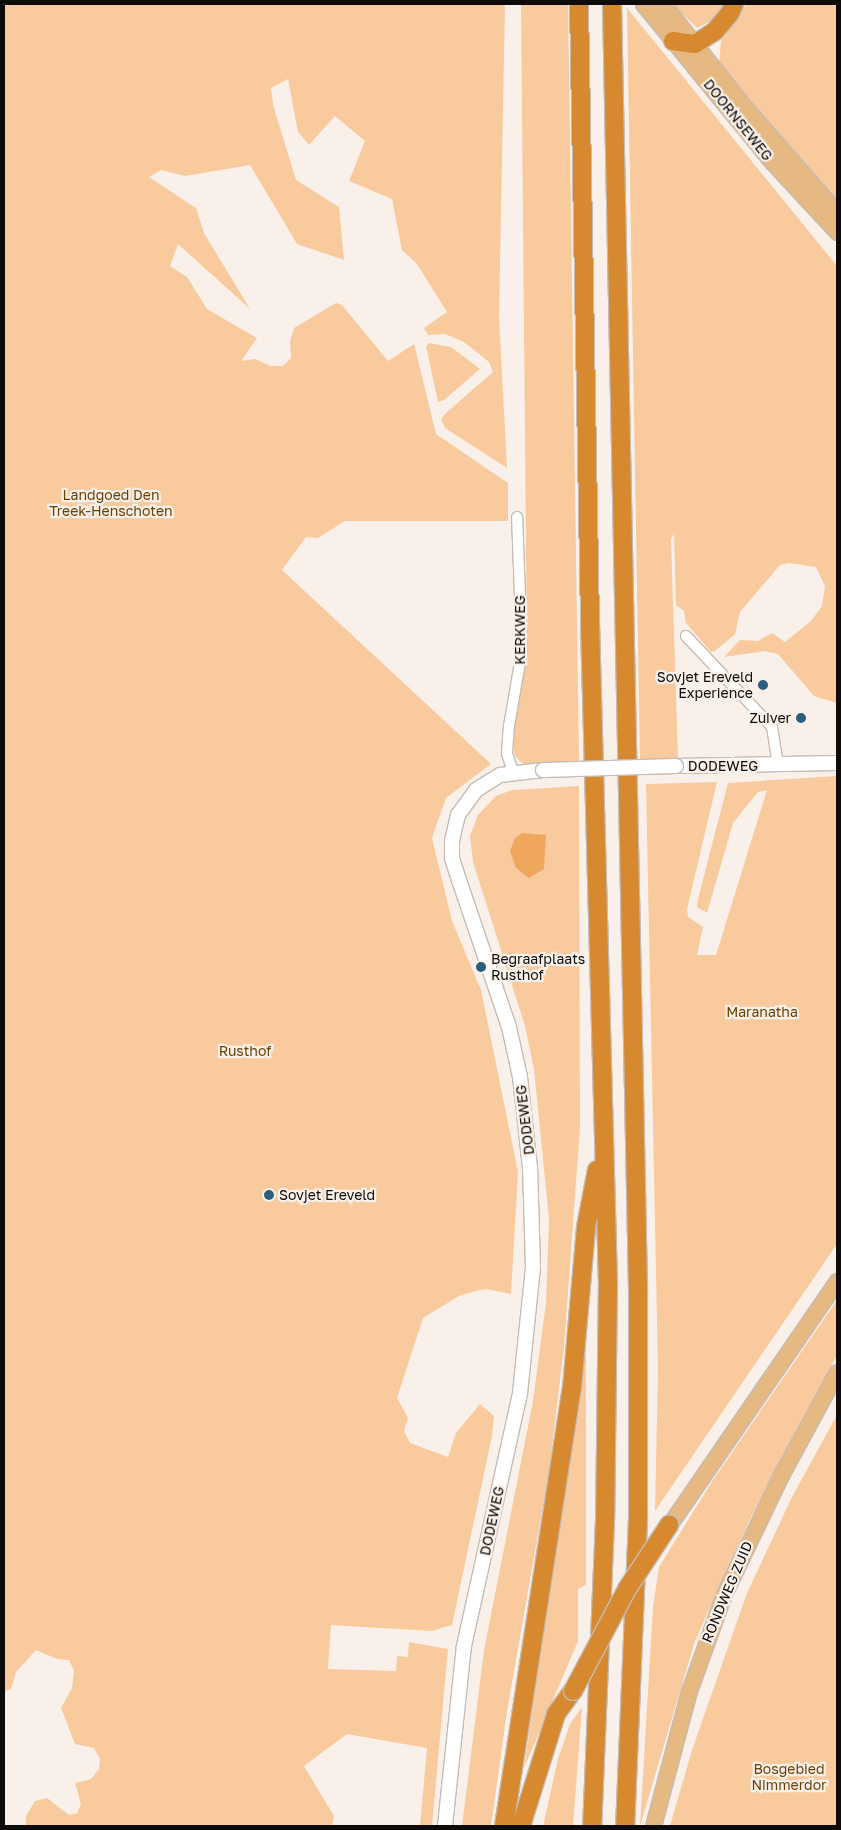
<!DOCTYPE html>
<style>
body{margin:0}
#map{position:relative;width:841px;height:1830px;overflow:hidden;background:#f9f1e9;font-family:"Golos Text",sans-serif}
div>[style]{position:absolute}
.green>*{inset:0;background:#f8ca9e}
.water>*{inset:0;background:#eea75d}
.roads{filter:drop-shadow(1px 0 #c4bcb5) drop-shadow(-1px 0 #c4bcb5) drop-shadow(0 1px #c4bcb5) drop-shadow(0 -1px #c4bcb5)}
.street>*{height:10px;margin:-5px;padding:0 5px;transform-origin:5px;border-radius:5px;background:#fff}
.secondary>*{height:14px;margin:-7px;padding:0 7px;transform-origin:7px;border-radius:7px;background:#fff}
.primary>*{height:15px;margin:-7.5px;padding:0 7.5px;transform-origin:7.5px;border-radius:7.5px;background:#e6b882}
.highway>*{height:18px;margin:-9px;padding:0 9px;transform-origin:9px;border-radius:9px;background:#d6892e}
.bridges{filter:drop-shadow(1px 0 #c4bcb5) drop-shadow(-1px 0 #c4bcb5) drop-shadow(0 1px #c4bcb5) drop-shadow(0 -1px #c4bcb5)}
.secondary-bridge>*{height:14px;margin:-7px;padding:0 7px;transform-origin:7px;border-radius:7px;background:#fff}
.highway-bridge>*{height:18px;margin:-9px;padding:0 9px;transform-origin:9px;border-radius:9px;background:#d6892e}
.dots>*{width:14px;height:14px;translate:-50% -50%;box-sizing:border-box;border:2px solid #f9f1e9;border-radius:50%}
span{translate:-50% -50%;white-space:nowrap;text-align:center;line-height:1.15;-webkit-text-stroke:4.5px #f9f1e9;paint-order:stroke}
.street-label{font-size:14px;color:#0e0c0a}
.park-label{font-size:14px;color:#6c3f00}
.poi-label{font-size:14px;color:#0e0c0a}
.right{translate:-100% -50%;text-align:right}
.left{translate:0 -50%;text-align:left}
.frame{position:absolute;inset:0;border:5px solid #0e0c0a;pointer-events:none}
</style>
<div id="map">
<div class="green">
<i style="clip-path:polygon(4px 4px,505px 4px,499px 317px,507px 468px,445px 428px,441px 419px,447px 412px,493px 372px,489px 362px,464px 342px,445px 334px,428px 335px,424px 328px,447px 312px,417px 264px,402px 250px,392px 199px,349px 181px,365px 141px,335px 116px,309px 145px,298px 132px,288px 79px,271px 88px,273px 105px,296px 180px,339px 207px,344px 260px,297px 244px,250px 165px,185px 176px,161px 170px,149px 177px,196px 208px,204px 233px,250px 309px,178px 244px,170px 266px,187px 277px,207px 309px,257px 338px,241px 361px,255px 359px,271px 366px,283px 366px,291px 358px,290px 341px,294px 328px,336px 303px,342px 305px,388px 361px,414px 344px,436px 434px,508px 483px,508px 521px,345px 521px,318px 538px,306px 537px,282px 570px,491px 764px,446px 798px,432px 838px,452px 921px,481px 990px,518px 1172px,511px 1294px,486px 1289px,476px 1291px,459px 1296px,423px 1318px,397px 1398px,408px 1418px,404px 1431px,410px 1443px,448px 1457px,456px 1433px,480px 1404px,494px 1416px,492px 1436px,452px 1625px,432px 1631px,331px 1625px,328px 1669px,396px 1671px,397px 1656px,408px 1657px,409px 1642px,448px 1649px,432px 1826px,420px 1826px,427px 1748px,347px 1734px,304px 1766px,334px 1816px,332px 1826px,26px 1826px,26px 1816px,35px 1801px,47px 1798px,69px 1815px,77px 1813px,81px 1804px,75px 1783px,91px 1779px,99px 1769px,100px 1759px,94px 1748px,75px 1744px,61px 1708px,72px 1688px,74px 1671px,69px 1660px,57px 1659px,36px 1650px,16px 1672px,11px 1689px,4px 1692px)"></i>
<i style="clip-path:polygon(521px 4px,568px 4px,579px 763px,523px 764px,515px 756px,512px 740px,527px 655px)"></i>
<i style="clip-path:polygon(672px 4px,725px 4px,711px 21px,697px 28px)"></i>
<i style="clip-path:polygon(746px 4px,837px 4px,837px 205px,719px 65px,721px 41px)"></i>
<i style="clip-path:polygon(627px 8px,837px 266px,837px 703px,814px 696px,778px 654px,765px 651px,724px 657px,740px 640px,758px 641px,772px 633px,785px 642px,811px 621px,822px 606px,825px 586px,816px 567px,789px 563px,780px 565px,740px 612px,735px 634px,715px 651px,711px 652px,686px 623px,684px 611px,676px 605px,674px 534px,671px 539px,678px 759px,640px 760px)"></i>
<i style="clip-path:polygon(429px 343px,451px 347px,480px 369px,444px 400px,438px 402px,426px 346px)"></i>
<i style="clip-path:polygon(837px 776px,837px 1244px,655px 1511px,658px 1370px,646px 784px,717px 782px,687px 909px,688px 917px,703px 927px,697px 955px,716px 955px,767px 790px,758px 792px,733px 823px,707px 913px,697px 907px,698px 899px,728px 783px)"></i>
<i style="clip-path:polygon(579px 786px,580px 1127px,564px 1347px,549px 1472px,507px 1711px,491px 1826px,462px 1826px,484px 1650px,533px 1401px,546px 1303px,549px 1220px,534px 1069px,525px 1026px,473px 862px,470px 836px,478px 815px,496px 796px,512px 790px)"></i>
<i style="clip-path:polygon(837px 1300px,837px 1355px,749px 1521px,695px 1641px,640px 1826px,653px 1607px,659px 1567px,713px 1480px)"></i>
<i style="clip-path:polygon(586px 1314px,586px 1585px,578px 1589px,578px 1641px,524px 1768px,568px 1466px)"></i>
<i style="clip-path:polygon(837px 1415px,837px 1826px,670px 1826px,692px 1750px,747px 1593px,792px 1497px)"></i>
<i style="clip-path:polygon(582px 1707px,573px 1826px,543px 1826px,558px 1759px,570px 1724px)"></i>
</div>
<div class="water">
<i style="clip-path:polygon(522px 833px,546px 835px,544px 869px,529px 878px,516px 868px,510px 851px,515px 838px)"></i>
</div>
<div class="roads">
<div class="street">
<i style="left:686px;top:636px;width:125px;rotate:46.6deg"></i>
<i style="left:772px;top:727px;width:39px;rotate:81deg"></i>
<i style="left:513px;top:772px;width:20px;rotate:-108deg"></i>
<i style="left:507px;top:753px;width:27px;rotate:-86deg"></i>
<i style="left:509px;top:726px;width:76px;rotate:-80.2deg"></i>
<i style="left:522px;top:651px;width:134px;rotate:-92.1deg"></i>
</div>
<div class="secondary">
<i style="left:676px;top:766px;width:161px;rotate:-1.1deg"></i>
<i style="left:445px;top:1826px;width:181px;rotate:-84deg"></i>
<i style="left:464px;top:1646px;width:259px;rotate:-77.5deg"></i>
<i style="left:520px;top:1393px;width:127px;rotate:-84.1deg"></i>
<i style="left:533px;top:1267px;width:99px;rotate:-91.7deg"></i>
<i style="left:530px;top:1168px;width:92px;rotate:-96.3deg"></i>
<i style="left:520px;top:1077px;width:51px;rotate:-102.4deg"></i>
<i style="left:509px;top:1027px;width:155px;rotate:-108.8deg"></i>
<i style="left:459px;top:880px;width:23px;rotate:-108deg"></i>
<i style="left:452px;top:858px;width:17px;rotate:-90deg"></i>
<i style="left:452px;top:841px;width:27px;rotate:-77deg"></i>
<i style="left:458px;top:815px;width:31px;rotate:-54deg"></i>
<i style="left:476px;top:790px;width:28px;rotate:-32deg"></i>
<i style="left:500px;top:775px;width:43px;rotate:-6.6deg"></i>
</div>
<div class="primary">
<i style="left:643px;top:4px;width:204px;rotate:50.8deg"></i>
<i style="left:772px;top:162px;width:96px;rotate:47.1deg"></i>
<i style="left:663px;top:4px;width:127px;rotate:51.7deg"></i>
<i style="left:742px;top:104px;width:145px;rotate:48.9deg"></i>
<i style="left:669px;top:1525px;width:296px;rotate:-55.5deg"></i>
<i style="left:653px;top:1826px;width:140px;rotate:-75.1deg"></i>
<i style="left:689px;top:1691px;width:103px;rotate:-70.2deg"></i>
<i style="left:724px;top:1594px;width:132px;rotate:-64.4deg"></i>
<i style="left:781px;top:1475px;width:117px;rotate:-61.5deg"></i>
</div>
<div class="highway">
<i style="left:579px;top:4px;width:619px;rotate:88.98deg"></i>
<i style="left:590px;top:623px;width:659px;rotate:88.44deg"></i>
<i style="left:608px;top:1282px;width:238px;rotate:90.7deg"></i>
<i style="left:605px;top:1520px;width:306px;rotate:92.4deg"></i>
<i style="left:612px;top:4px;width:1289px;rotate:88.84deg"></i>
<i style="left:638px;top:1293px;width:226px;rotate:90deg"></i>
<i style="left:638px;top:1519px;width:307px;rotate:92.4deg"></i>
<i style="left:673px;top:41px;width:22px;rotate:8deg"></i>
<i style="left:695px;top:44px;width:24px;rotate:-33deg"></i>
<i style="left:715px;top:31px;width:23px;rotate:-50deg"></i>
<i style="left:730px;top:13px;width:10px;rotate:-66deg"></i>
<i style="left:504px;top:1826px;width:443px;rotate:-81.2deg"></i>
<i style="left:572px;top:1388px;width:162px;rotate:-85deg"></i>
<i style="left:586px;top:1227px;width:58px;rotate:-79.1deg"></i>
<i style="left:521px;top:1826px;width:117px;rotate:-72.6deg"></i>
<i style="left:556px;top:1714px;width:29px;rotate:-54deg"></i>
</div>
</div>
<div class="bridges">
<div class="secondary-bridge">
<i style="left:543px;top:770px;width:133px;rotate:-1.7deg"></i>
</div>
<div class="highway-bridge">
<i style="left:573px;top:1691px;width:115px;rotate:-62.1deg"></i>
<i style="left:627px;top:1589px;width:77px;rotate:-56.7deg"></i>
</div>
</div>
<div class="dots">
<i style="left:763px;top:685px;background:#2b5e7b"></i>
<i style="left:801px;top:718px;background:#2b5e7b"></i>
<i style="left:481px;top:967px;background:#2b5e7b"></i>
<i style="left:269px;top:1195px;background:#2b5e7b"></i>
</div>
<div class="street-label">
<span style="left:738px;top:120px;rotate:51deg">DOORNSEWEG</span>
<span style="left:520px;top:630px;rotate:-90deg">KERKWEG</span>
<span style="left:723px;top:766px">DODEWEG</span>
<span style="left:525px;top:1120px;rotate:-97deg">DODEWEG</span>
<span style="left:492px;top:1521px;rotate:-78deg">DODEWEG</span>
<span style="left:727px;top:1592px;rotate:-67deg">RONDWEG ZUID</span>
</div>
<div class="park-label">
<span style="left:111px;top:503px">Landgoed Den<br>Treek-Henschoten</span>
<span style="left:762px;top:1012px">Maranatha</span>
<span style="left:245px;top:1051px">Rusthof</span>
<span style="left:789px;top:1777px">Bosgebied<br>Nimmerdor</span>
</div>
<div class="poi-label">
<span class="right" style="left:753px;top:685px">Sovjet Ereveld<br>Experience</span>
<span class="right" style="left:791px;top:718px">Zuiver</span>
<span class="left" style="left:491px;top:967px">Begraafplaats<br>Rusthof</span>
<span class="left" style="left:279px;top:1195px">Sovjet Ereveld</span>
</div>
<div class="frame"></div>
</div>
